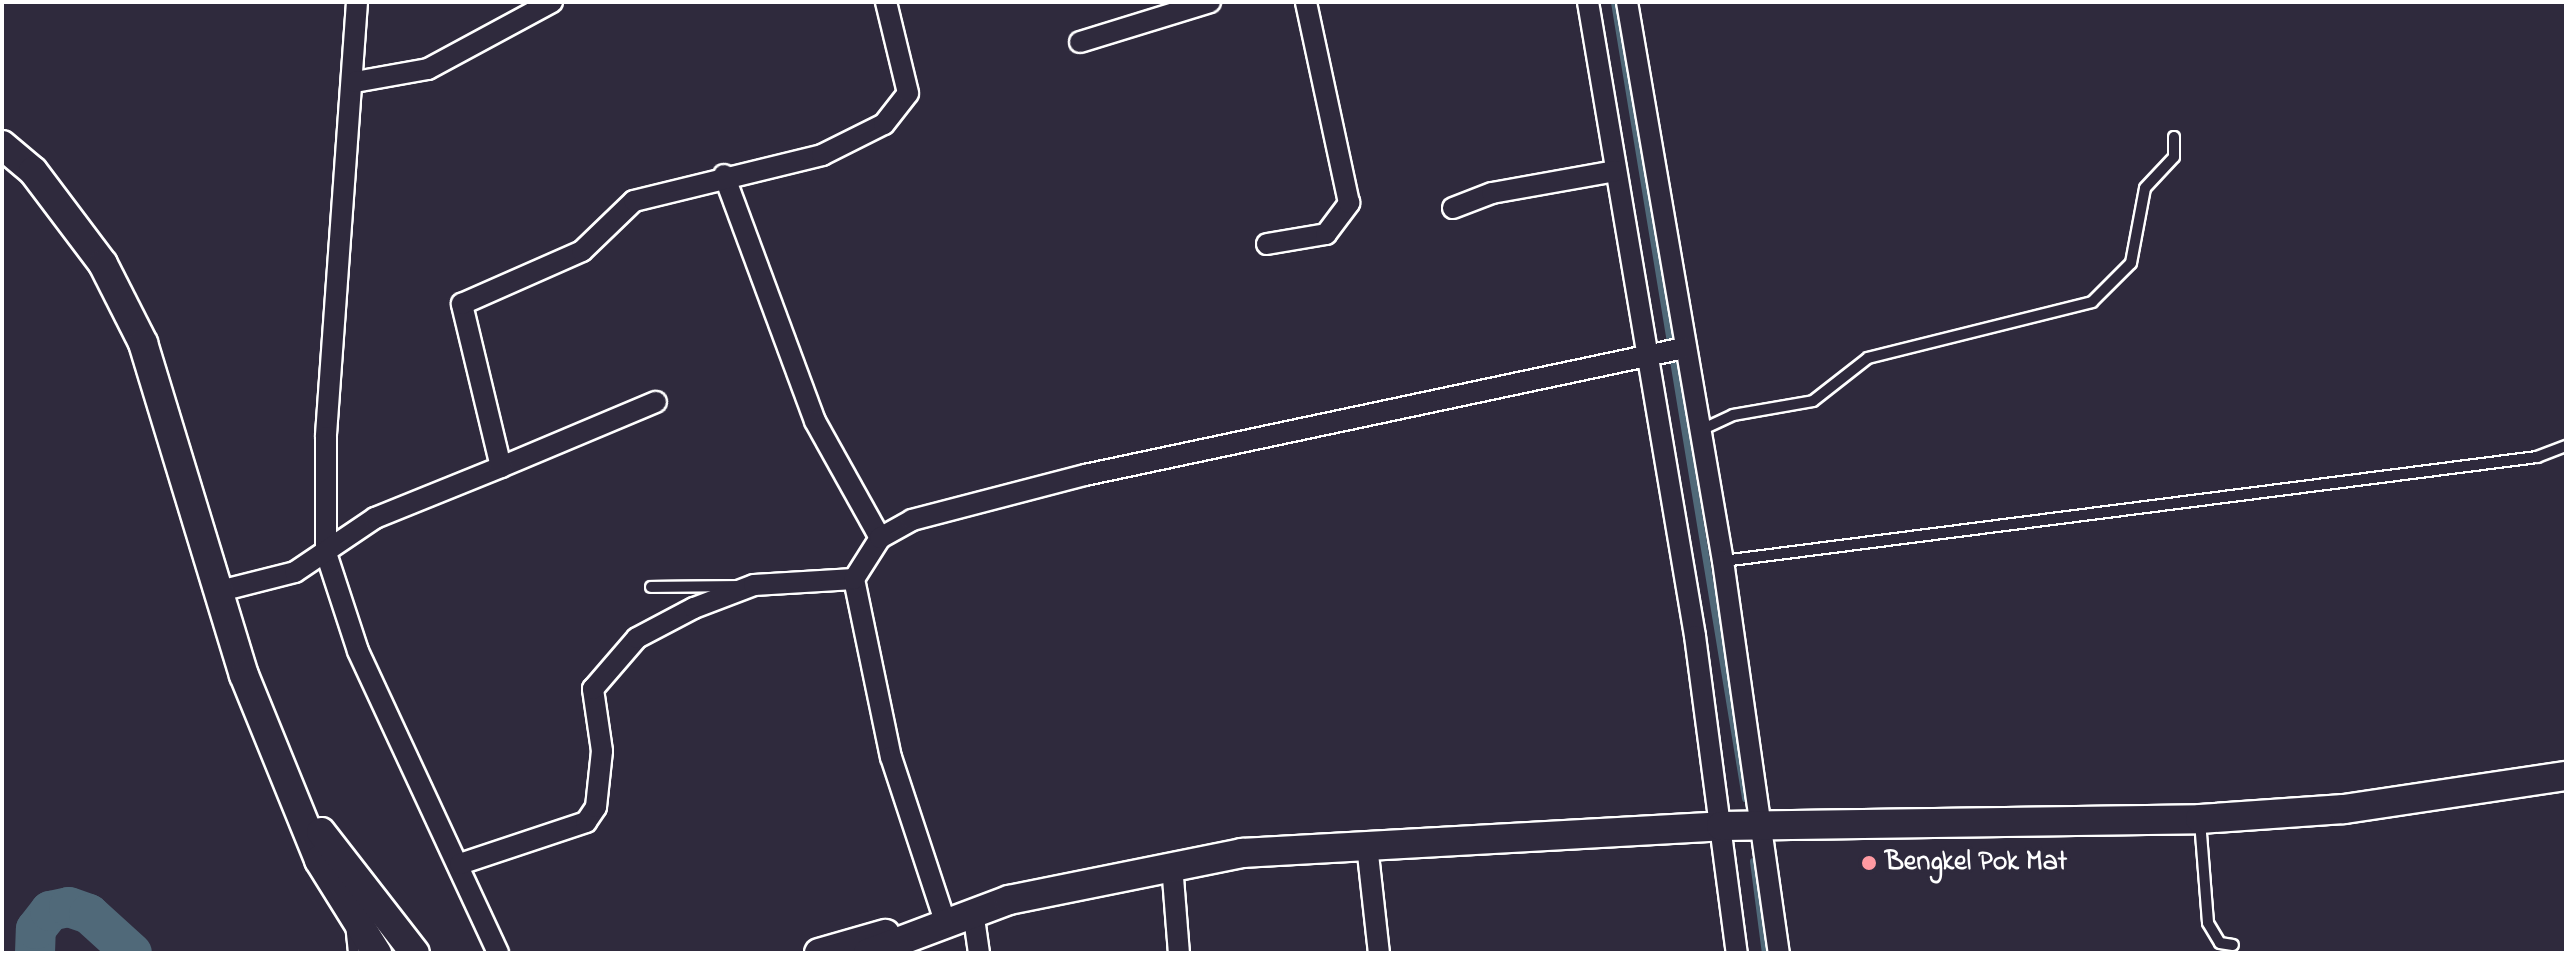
<!DOCTYPE html>
<style>
body{margin:0}
#map{position:relative;width:2568px;height:955px;overflow:hidden;background:#2f2a3d;font-family:"Indie Flower",sans-serif}
div>[style]{position:absolute}
.stream>*{height:7px;margin:-3.5px;padding:0 3.5px;transform-origin:3.5px;border-radius:3.5px;background:#506979}
.river>*{height:40px;margin:-20px;padding:0 20px;transform-origin:20px;border-radius:20px;background:#506979}
.roads{filter:drop-shadow(2px 0 #fff) drop-shadow(-2px 0 #fff) drop-shadow(0 2px #fff) drop-shadow(0 -2px #fff)}
.lane>*{height:10px;margin:-5px;padding:0 5px;transform-origin:5px;border-radius:5px;background:#2f2a3d}
.street>*{height:20px;margin:-10px;padding:0 10px;transform-origin:10px;border-radius:10px;background:#2f2a3d}
.secondary>*{height:28px;margin:-14px;padding:0 14px;transform-origin:14px;border-radius:14px;background:#2f2a3d}
.dots>*{width:22px;height:22px;translate:-50% -50%;box-sizing:border-box;border:4px solid #2f2a3d;border-radius:50%}
span{translate:-50% -50%;white-space:nowrap;text-align:center;line-height:1.15;-webkit-text-stroke:6px #2f2a3d;paint-order:stroke}
.poi-label{font-size:28px;color:#fff;font-weight:700}
.left{translate:0 -50%;text-align:left}
.frame{position:absolute;inset:0;border:4px solid #fff;pointer-events:none}
</style>
<div id="map">
<div class="stream">
<i style="left:1614px;top:2px;width:807px;rotate:80.65deg"></i>
<i style="left:1753px;top:861px;width:93px;rotate:82.6deg"></i>
</div>
<div class="river">
<i style="left:35px;top:953px;width:24px;rotate:-88deg"></i>
<i style="left:36px;top:929px;width:23px;rotate:-52deg"></i>
<i style="left:50px;top:911px;width:19px;rotate:-12deg"></i>
<i style="left:69px;top:907px;width:21px;rotate:19deg"></i>
<i style="left:89px;top:914px;width:58px;rotate:42.2deg"></i>
</div>
<div class="roads">
<div class="lane">
<i style="left:1701px;top:430px;width:35px;rotate:-25deg"></i>
<i style="left:1733px;top:415px;width:81px;rotate:-9.9deg"></i>
<i style="left:1813px;top:401px;width:70px;rotate:-38deg"></i>
<i style="left:1868px;top:358px;width:231px;rotate:-14deg"></i>
<i style="left:2092px;top:302px;width:55px;rotate:-45deg"></i>
<i style="left:2131px;top:263px;width:76px;rotate:-79.4deg"></i>
<i style="left:2145px;top:188px;width:42px;rotate:-46.9deg"></i>
<i style="left:2174px;top:157px;width:20px;rotate:-90deg"></i>
<i style="left:1723px;top:561px;width:821px;rotate:-7.28deg"></i>
<i style="left:2537px;top:457px;width:31px;rotate:-21deg"></i>
<i style="left:651px;top:587px;width:85px;rotate:-0.7deg"></i>
<i style="left:2200px;top:821px;width:102px;rotate:85.5deg"></i>
<i style="left:2208px;top:923px;width:23px;rotate:59deg"></i>
<i style="left:2220px;top:943px;width:13px;rotate:9deg"></i>
<i style="left:351px;top:924px;width:29px;rotate:84deg"></i>
</div>
<div class="street">
<i style="left:357px;top:2px;width:436px;rotate:94.1deg"></i>
<i style="left:326px;top:437px;width:116px;rotate:90deg"></i>
<i style="left:326px;top:553px;width:103px;rotate:71.9deg"></i>
<i style="left:358px;top:651px;width:333px;rotate:65.1deg"></i>
<i style="left:1588px;top:2px;width:643px;rotate:80.42deg"></i>
<i style="left:1695px;top:636px;width:320px;rotate:82.5deg"></i>
<i style="left:1627px;top:2px;width:567px;rotate:80.26deg"></i>
<i style="left:1723px;top:561px;width:396px;rotate:81.9deg"></i>
<i style="left:1080px;top:42px;width:136px;rotate:-17.1deg"></i>
<i style="left:355px;top:82px;width:74px;rotate:-10.1deg"></i>
<i style="left:428px;top:69px;width:141px;rotate:-28.4deg"></i>
<i style="left:724px;top:175px;width:262px;rotate:69.7deg"></i>
<i style="left:815px;top:421px;width:134px;rotate:60.9deg"></i>
<i style="left:1453px;top:208px;width:42px;rotate:-21deg"></i>
<i style="left:1492px;top:193px;width:126px;rotate:-10.1deg"></i>
<i style="left:1267px;top:244px;width:60px;rotate:-9.6deg"></i>
<i style="left:1326px;top:234px;width:39px;rotate:-53deg"></i>
<i style="left:1349px;top:203px;width:206px;rotate:-102.1deg"></i>
<i style="left:501px;top:467px;width:168px;rotate:-22.8deg"></i>
<i style="left:854px;top:579px;width:182px;rotate:78.3deg"></i>
<i style="left:891px;top:757px;width:173px;rotate:71.8deg"></i>
<i style="left:220px;top:591px;width:77px;rotate:-14.2deg"></i>
<i style="left:295px;top:572px;width:97px;rotate:-34deg"></i>
<i style="left:375px;top:518px;width:136px;rotate:-22deg"></i>
<i style="left:501px;top:467px;width:168px;rotate:-103.5deg"></i>
<i style="left:462px;top:304px;width:131px;rotate:-23.8deg"></i>
<i style="left:582px;top:251px;width:72px;rotate:-43.9deg"></i>
<i style="left:634px;top:201px;width:194px;rotate:-13.7deg"></i>
<i style="left:822px;top:155px;width:69px;rotate:-26.6deg"></i>
<i style="left:884px;top:124px;width:39px;rotate:-52deg"></i>
<i style="left:908px;top:93px;width:94px;rotate:-103.6deg"></i>
<i style="left:1367px;top:845px;width:109px;rotate:83.7deg"></i>
<i style="left:460px;top:864px;width:133px;rotate:-18.4deg"></i>
<i style="left:586px;top:822px;width:18px;rotate:-56deg"></i>
<i style="left:596px;top:807px;width:56px;rotate:-83.9deg"></i>
<i style="left:602px;top:751px;width:63px;rotate:-98.3deg"></i>
<i style="left:593px;top:689px;width:67px;rotate:-49.2deg"></i>
<i style="left:637px;top:638px;width:64px;rotate:-27.8deg"></i>
<i style="left:694px;top:608px;width:64px;rotate:-21deg"></i>
<i style="left:754px;top:585px;width:100px;rotate:-3.4deg"></i>
<i style="left:854px;top:579px;width:49px;rotate:-57.6deg"></i>
<i style="left:880px;top:538px;width:37px;rotate:-29deg"></i>
<i style="left:912px;top:520px;width:179px;rotate:-14.6deg"></i>
<i style="left:1085px;top:475px;width:612px;rotate:-11.97deg"></i>
<i style="left:1172px;top:865px;width:88px;rotate:85.5deg"></i>
<i style="left:973px;top:911px;width:42px;rotate:81.9deg"></i>
</div>
<div class="secondary">
<i style="left:2px;top:145px;width:40px;rotate:40deg"></i>
<i style="left:33px;top:171px;width:116px;rotate:53deg"></i>
<i style="left:103px;top:264px;width:89px;rotate:63.1deg"></i>
<i style="left:143px;top:343px;width:347px;rotate:73.1deg"></i>
<i style="left:244px;top:675px;width:200px;rotate:67.9deg"></i>
<i style="left:319px;top:860px;width:110px;rotate:58.1deg"></i>
<i style="left:321px;top:832px;width:153px;rotate:52.2deg"></i>
<i style="left:819px;top:953px;width:69px;rotate:-16.1deg"></i>
<i style="left:868px;top:953px;width:151px;rotate:-20.6deg"></i>
<i style="left:1009px;top:900px;width:238px;rotate:-11.4deg"></i>
<i style="left:1242px;top:853px;width:480px;rotate:-3.2deg"></i>
<i style="left:1721px;top:826px;width:479px;rotate:-0.8deg"></i>
<i style="left:2200px;top:819px;width:144px;rotate:-4deg"></i>
<i style="left:2344px;top:809px;width:224px;rotate:-8.5deg"></i>
</div>
</div>
<div class="dots">
<i style="left:1869px;top:863px;background:#ff9aa2"></i>
</div>
<div class="poi-label">
<span class="left" style="left:1885px;top:863px">Bengkel Pok Mat</span>
</div>
<div class="frame"></div>
</div>
